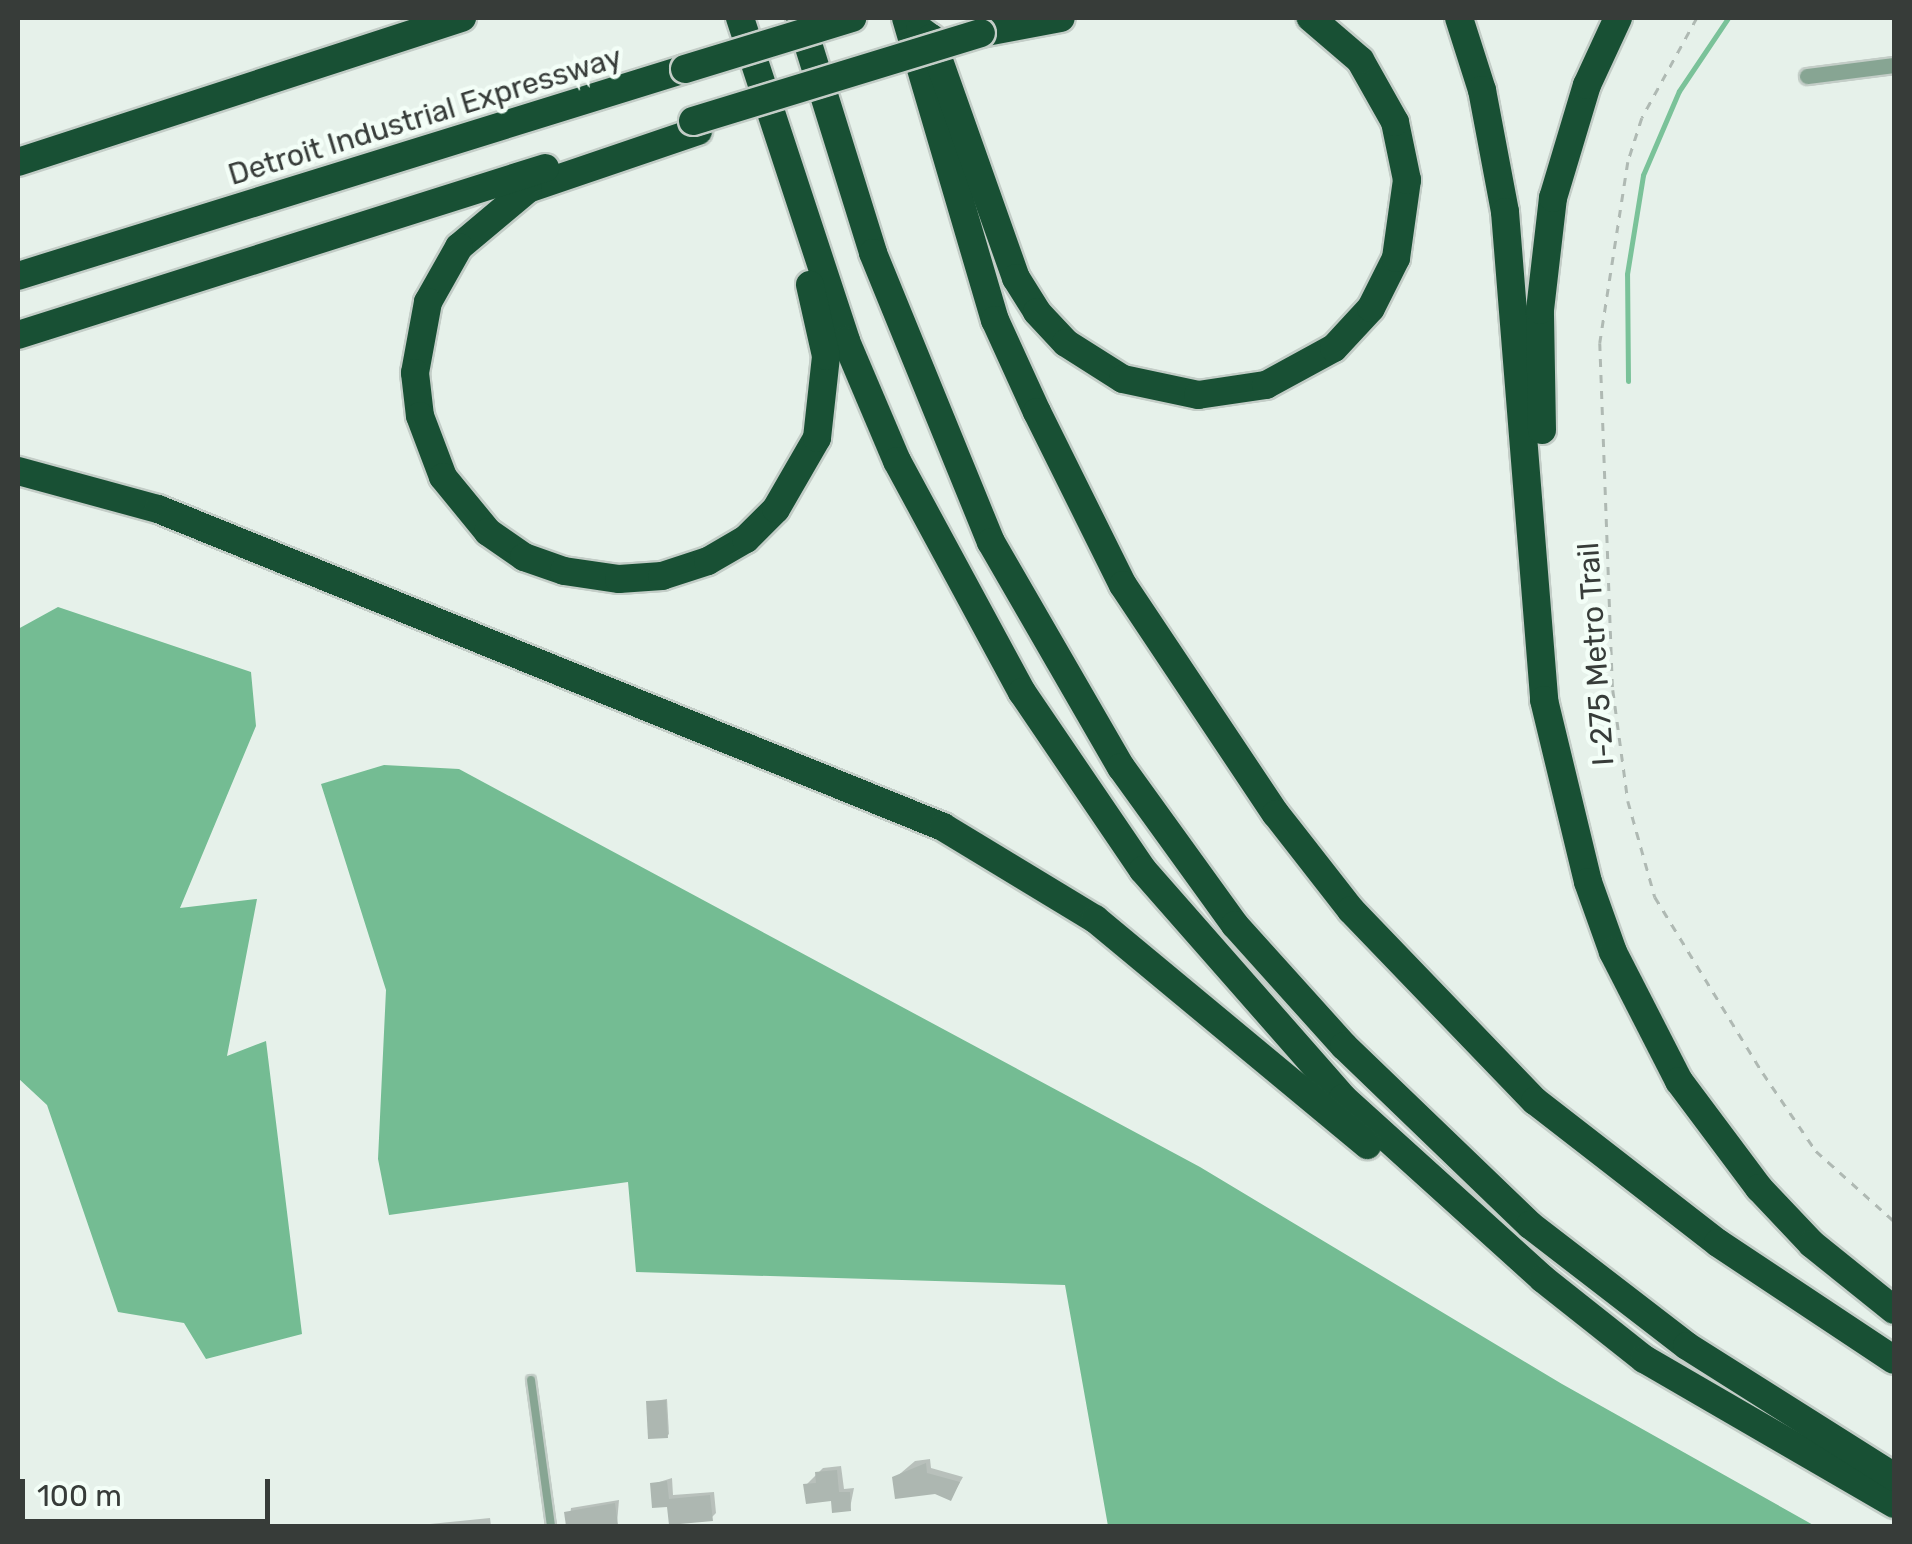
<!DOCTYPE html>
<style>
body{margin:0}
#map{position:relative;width:1912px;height:1544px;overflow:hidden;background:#e6f1ea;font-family:Rubik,sans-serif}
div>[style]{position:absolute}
.forest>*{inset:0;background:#74bc93}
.shadow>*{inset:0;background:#0003}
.stream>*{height:5px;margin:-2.5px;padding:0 2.5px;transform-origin:2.5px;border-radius:2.5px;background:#7ac299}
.building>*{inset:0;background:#adb7b1;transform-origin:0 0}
.path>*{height:2.5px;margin-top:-1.25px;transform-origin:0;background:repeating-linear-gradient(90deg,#afb9b3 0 8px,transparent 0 16px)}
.roads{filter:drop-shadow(2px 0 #c3cdc7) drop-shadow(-2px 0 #c3cdc7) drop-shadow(0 2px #c3cdc7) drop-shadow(0 -2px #c3cdc7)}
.lane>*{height:8px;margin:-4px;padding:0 4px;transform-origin:4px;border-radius:4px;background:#87a593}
.street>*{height:15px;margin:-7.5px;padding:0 7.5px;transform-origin:7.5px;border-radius:7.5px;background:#87a593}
.highway>*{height:28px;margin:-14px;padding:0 14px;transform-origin:14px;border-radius:14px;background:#185034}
.bridges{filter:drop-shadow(2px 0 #c3cdc7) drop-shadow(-2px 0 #c3cdc7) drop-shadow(0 2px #c3cdc7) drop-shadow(0 -2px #c3cdc7)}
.highway-bridge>*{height:28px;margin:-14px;padding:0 14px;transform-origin:14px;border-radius:14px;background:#185034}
span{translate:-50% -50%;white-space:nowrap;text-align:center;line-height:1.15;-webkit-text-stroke:9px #f3fef7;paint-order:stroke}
.street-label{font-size:30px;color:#373c39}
.frame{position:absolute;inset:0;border:20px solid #373c39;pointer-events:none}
.scale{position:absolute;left:20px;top:1479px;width:250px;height:45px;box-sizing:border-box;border:5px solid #373c39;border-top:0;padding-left:12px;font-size:30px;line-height:35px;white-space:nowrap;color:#373c39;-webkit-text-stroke:8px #f3fef7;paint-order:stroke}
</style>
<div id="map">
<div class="forest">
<i style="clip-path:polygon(58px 607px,251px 672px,256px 726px,180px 908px,257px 899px,227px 1056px,266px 1041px,302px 1334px,206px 1359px,184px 1323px,118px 1312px,47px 1105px,18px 1078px,18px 629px)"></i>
<i style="clip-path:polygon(384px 765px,459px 769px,1200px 1167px,1562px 1384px,1815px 1526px,1108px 1526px,1065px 1285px,636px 1272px,628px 1182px,389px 1215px,378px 1159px,386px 990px,321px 784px)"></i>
</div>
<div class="shadow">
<i style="clip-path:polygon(667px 1399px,669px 1434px,667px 1436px,649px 1402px)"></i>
<i style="clip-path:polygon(930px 1459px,931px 1468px,963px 1477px,951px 1498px,895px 1478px,915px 1461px)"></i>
<i style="clip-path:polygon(841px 1466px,844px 1489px,854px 1488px,850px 1508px,806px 1485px,823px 1468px)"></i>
<i style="clip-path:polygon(672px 1478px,673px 1495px,714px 1492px,716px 1513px,711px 1518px,670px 1504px,653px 1484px)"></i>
<i style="clip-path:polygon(619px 1500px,617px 1523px,569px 1526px,571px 1508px)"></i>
<i style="clip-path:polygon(490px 1518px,491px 1526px,418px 1526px,420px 1525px)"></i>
</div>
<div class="stream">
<i style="left:1628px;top:381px;width:107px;rotate:-90.5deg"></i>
<i style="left:1627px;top:274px;width:100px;rotate:-80.8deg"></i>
<i style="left:1643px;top:175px;width:91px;rotate:-66.8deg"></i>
<i style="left:1679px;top:91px;width:88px;rotate:-56.1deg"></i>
</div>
<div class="building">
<i style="left:666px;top:1400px;width:38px;height:20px;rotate:87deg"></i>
<i style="clip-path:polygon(926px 1463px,927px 1473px,960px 1482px,951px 1501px,935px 1494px,895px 1499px,892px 1477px)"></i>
<i style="clip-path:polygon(837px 1470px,839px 1492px,850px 1492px,851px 1511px,832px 1513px,831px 1501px,806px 1504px,803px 1484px,816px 1483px,815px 1472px)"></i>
<i style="clip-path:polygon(667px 1481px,669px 1499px,710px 1495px,713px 1521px,669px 1525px,667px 1507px,652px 1508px,650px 1483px)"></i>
<i style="clip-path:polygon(615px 1503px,618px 1525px,566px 1526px,564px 1512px)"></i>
</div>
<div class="path">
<i style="left:1697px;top:18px;width:114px;rotate:118.8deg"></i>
<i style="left:1642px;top:118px;width:46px;rotate:107.7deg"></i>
<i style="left:1628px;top:162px;width:183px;rotate:98.8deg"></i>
<i style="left:1600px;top:343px;width:347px;rotate:87.9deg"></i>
<i style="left:1613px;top:690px;width:112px;rotate:82.3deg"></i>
<i style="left:1628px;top:801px;width:100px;rotate:74.3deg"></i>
<i style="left:1655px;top:897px;width:206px;rotate:58.5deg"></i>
<i style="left:1763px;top:1073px;width:94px;rotate:55.8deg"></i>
<i style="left:1816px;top:1151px;width:105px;rotate:41.9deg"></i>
</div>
<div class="roads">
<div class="lane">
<i style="left:531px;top:1380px;width:147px;rotate:82.2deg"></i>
</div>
<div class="street">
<i style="left:1807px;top:76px;width:88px;rotate:-7.2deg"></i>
</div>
<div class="highway">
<i style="left:740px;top:18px;width:340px;rotate:71.8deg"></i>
<i style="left:846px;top:341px;width:130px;rotate:67deg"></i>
<i style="left:897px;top:461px;width:263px;rotate:61.6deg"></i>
<i style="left:1022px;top:692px;width:215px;rotate:55.8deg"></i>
<i style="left:1143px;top:870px;width:303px;rotate:48.7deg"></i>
<i style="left:1343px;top:1098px;width:270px;rotate:42.1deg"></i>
<i style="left:1543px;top:1279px;width:129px;rotate:38.4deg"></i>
<i style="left:1644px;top:1359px;width:289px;rotate:30.1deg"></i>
<i style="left:800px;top:18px;width:246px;rotate:72.7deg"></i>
<i style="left:873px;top:253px;width:312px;rotate:67.8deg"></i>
<i style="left:991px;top:542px;width:260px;rotate:60deg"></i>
<i style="left:1121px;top:767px;width:195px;rotate:54.2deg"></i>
<i style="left:1235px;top:925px;width:163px;rotate:48deg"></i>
<i style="left:1344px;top:1046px;width:258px;rotate:43.9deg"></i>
<i style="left:1530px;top:1225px;width:198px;rotate:37.6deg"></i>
<i style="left:1687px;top:1346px;width:245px;rotate:32.3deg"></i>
<i style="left:906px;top:18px;width:315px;rotate:73.6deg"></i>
<i style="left:995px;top:320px;width:101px;rotate:65.5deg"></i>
<i style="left:1037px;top:412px;width:193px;rotate:63.6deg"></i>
<i style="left:1123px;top:585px;width:275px;rotate:56.3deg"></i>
<i style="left:1276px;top:814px;width:122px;rotate:52deg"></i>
<i style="left:1351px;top:910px;width:265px;rotate:46.1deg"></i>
<i style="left:1535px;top:1101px;width:232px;rotate:37.8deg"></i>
<i style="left:1718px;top:1243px;width:211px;rotate:33.6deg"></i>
<i style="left:1459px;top:18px;width:76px;rotate:72.3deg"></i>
<i style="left:1482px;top:90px;width:124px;rotate:79.3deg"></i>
<i style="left:1505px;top:212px;width:490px;rotate:85.4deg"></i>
<i style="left:1544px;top:700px;width:187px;rotate:76.4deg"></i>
<i style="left:1588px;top:882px;width:74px;rotate:70.3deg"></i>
<i style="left:1613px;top:952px;width:145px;rotate:62.9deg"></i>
<i style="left:1679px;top:1081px;width:134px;rotate:53.2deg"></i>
<i style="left:1759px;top:1188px;width:77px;rotate:46.6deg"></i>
<i style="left:1812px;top:1244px;width:105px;rotate:38.8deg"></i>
<i style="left:920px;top:30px;width:14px;rotate:36deg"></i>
<i style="left:931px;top:38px;width:255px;rotate:70.5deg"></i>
<i style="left:1016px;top:278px;width:40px;rotate:58deg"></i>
<i style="left:1037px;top:312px;width:42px;rotate:46.9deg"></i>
<i style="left:1066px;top:343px;width:67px;rotate:32.3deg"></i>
<i style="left:1123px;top:379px;width:77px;rotate:12deg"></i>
<i style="left:1198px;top:395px;width:69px;rotate:-8.4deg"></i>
<i style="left:1266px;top:385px;width:77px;rotate:-28.6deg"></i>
<i style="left:1334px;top:348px;width:54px;rotate:-47.2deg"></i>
<i style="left:1371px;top:308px;width:56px;rotate:-63.4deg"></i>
<i style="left:1396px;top:258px;width:79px;rotate:-82deg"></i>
<i style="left:1407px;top:180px;width:59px;rotate:-101.7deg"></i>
<i style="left:1395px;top:122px;width:71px;rotate:-119.4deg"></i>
<i style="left:1360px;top:60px;width:65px;rotate:-139.4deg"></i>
<i style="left:981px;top:33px;width:81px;rotate:-10.6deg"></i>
<i style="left:698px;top:131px;width:180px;rotate:161.2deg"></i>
<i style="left:528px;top:189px;width:90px;rotate:140deg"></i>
<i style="left:459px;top:247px;width:63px;rotate:119.4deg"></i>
<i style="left:428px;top:302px;width:72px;rotate:100.4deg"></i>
<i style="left:415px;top:373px;width:43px;rotate:83.4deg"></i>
<i style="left:420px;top:416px;width:65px;rotate:69.3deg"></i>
<i style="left:443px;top:477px;width:71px;rotate:50.7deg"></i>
<i style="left:488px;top:532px;width:44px;rotate:34.8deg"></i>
<i style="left:524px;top:557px;width:42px;rotate:19.3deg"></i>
<i style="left:564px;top:571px;width:56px;rotate:8.3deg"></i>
<i style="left:619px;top:579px;width:43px;rotate:-4deg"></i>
<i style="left:662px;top:576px;width:48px;rotate:-18.1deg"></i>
<i style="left:708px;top:561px;width:44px;rotate:-30.1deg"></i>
<i style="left:746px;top:539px;width:42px;rotate:-45deg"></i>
<i style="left:776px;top:509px;width:82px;rotate:-60deg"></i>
<i style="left:817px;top:438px;width:82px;rotate:-83.7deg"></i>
<i style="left:826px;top:356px;width:73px;rotate:-102.7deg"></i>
<i style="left:18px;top:162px;width:467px;rotate:-18deg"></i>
<i style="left:18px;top:276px;width:698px;rotate:-17.24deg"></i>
<i style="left:18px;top:335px;width:553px;rotate:-17.58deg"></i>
<i style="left:1542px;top:430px;width:120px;rotate:-91deg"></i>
<i style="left:1540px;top:310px;width:113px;rotate:-83.4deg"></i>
<i style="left:1553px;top:198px;width:118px;rotate:-73.3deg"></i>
<i style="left:1587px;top:85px;width:74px;rotate:-65.2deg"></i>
<i style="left:18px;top:471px;width:145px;rotate:15.2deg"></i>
<i style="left:158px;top:509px;width:847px;rotate:22.05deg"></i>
<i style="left:943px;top:827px;width:178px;rotate:31.2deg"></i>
<i style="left:1095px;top:919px;width:354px;rotate:39.7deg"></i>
</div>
</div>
<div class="bridges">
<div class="highway-bridge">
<i style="left:685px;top:69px;width:175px;rotate:-17deg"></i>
<i style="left:693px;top:121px;width:301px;rotate:-17deg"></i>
</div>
</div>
<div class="street-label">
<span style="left:425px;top:116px;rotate:-17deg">Detroit Industrial Expressway</span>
<span style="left:1596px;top:654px;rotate:-94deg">I-275 Metro Trail</span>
</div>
<div class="frame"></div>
<div class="scale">100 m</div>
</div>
